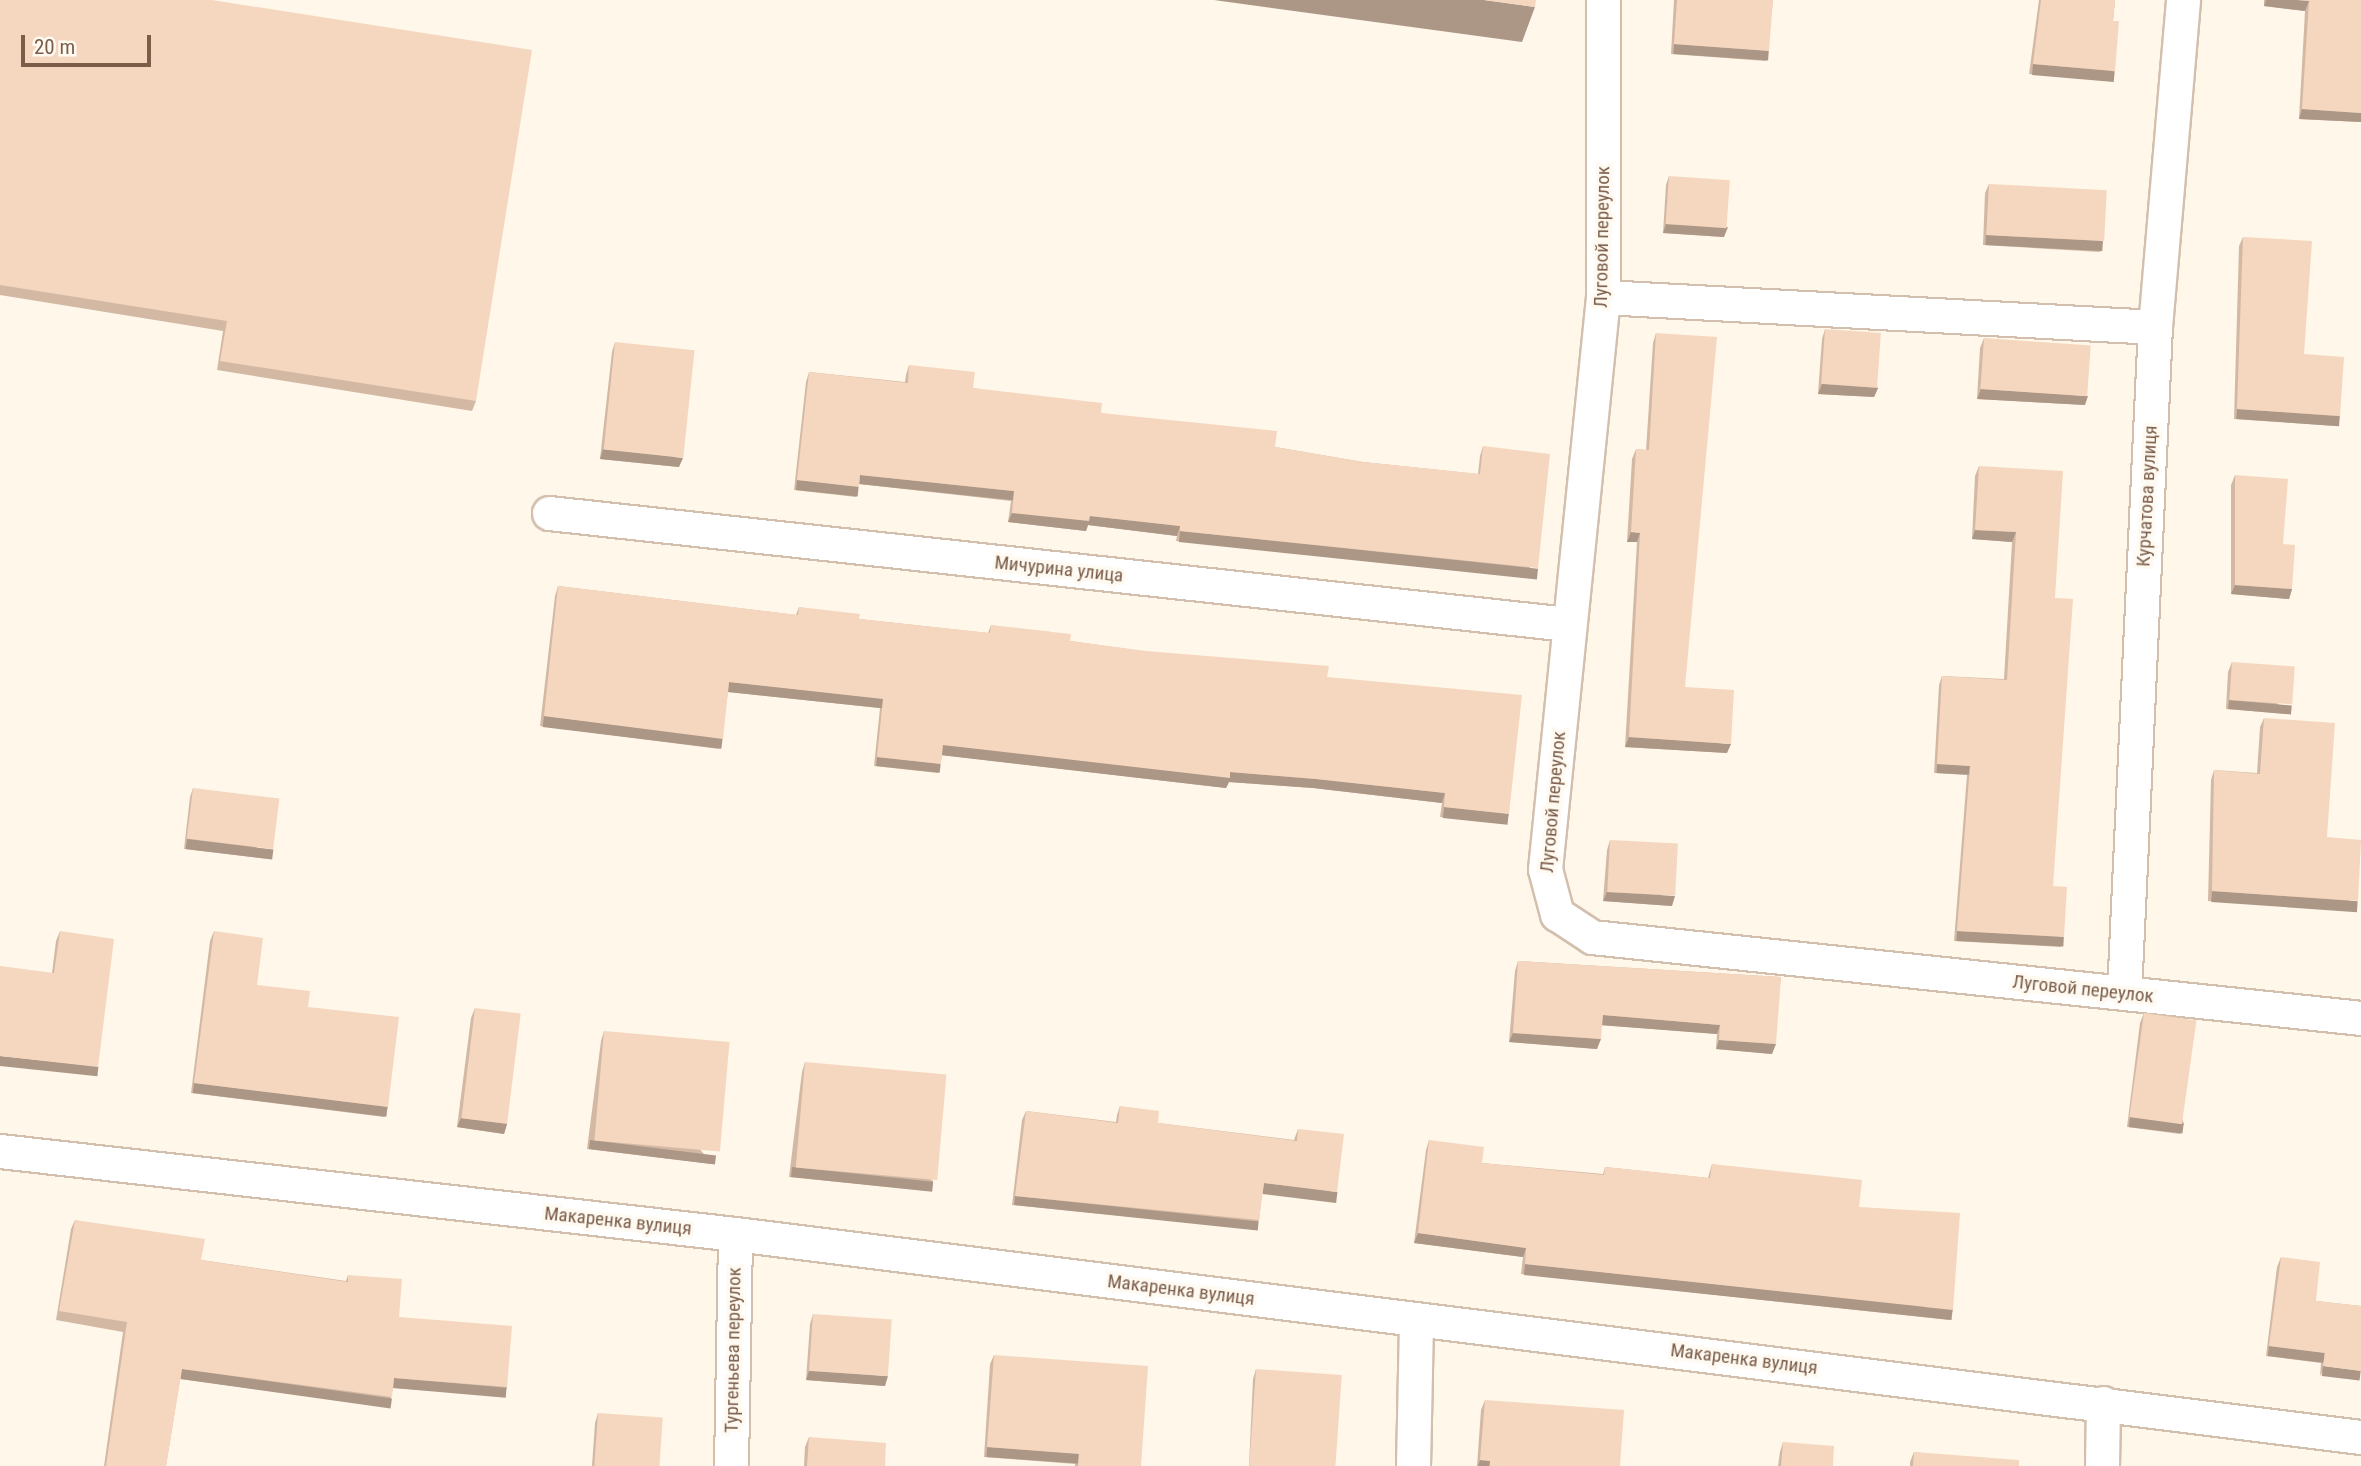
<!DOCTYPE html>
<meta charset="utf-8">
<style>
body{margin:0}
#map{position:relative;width:2361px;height:1466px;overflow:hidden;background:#fef7ea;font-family:"Roboto Condensed",sans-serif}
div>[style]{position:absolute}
.roads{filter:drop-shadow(2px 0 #d2bfad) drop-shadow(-2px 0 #d2bfad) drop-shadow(0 2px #d2bfad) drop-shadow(0 -2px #d2bfad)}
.street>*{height:33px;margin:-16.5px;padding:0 16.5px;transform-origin:16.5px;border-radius:16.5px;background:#fff}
.wall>*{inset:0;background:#d3b9a4}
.shaded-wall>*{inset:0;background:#ac9686;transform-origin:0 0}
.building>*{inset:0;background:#f5d7bf;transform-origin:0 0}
span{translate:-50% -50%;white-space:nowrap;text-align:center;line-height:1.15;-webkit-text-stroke:7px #fffaf1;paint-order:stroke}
.street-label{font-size:19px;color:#7b5d4a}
.scale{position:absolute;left:21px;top:35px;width:130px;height:32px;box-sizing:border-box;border:4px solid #7b5d4a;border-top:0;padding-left:9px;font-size:21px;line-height:24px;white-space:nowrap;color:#7b5d4a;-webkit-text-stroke:5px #fffaf1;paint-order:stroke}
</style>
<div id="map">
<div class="roads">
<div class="street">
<i style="left:1603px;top:0;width:297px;rotate:90deg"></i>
<i style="left:1603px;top:297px;width:575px;rotate:95.79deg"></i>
<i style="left:1545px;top:869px;width:47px;rotate:75.1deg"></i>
<i style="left:1557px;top:914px;width:42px;rotate:33.3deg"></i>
<i style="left:1592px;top:937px;width:773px;rotate:6.01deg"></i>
<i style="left:1603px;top:297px;width:553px;rotate:3.11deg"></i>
<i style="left:549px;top:513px;width:1025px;rotate:6.22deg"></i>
<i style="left:2124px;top:993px;width:667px;rotate:-87.34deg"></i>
<i style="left:2155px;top:327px;width:328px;rotate:-85.1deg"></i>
<i style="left:0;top:1151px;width:740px;rotate:6.44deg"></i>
<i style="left:735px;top:1234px;width:1639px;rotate:7.12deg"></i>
<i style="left:731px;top:1466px;width:232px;rotate:-89deg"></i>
<i style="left:1413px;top:1466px;width:147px;rotate:-88.8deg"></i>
<i style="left:2102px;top:1466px;width:63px;rotate:-89.1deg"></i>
</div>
</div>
<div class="wall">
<i style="clip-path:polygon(0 0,476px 401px,472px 411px,217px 370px,223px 331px,0 295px)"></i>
<i style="clip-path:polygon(1674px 0,1773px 0,1766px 61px,1671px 54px)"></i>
<i style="clip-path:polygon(2039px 0,2115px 0,2113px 21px,2111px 81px,2029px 74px)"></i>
<i style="clip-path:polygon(2264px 0,2361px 0,2361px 122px,2299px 119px,2305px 11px,2264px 6px)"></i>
<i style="clip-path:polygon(1669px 176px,1724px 237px,1663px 233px,1666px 185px)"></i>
<i style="clip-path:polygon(1989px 184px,2103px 242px,2100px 252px,1983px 245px,1985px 193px)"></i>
<i style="clip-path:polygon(2243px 237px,2304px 354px,2340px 416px,2336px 426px,2234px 419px,2239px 246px)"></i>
<i style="clip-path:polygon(1825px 329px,1878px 388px,1874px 397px,1818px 394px,1822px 339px)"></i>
<i style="clip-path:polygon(1656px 333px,1685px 687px,1727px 753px,1625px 747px,1637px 542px,1627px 542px,1632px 459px,1636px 449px,1646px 450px,1653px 343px)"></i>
<i style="clip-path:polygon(1984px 338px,2085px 405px,1977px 399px,1980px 348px)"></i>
<i style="clip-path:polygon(615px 342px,679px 467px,600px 459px,612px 352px)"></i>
<i style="clip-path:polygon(909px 365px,973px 388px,1275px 447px,1363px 462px,1478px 474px,1480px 456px,1483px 446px,1534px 578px,1176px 541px,1177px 536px,1088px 525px,1086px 531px,1008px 522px,1011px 501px,859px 484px,856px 497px,794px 490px,806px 382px,809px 372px,905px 382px,906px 375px)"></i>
<i style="clip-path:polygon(1979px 466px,2055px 598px,2053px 886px,2061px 947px,1954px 941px,1967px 775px,1934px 773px,1939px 685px,1942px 676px,2004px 679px,2012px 542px,1972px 539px,1975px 476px)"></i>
<i style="clip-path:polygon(2235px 475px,2283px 544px,2292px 589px,2289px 599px,2231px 594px,2231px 485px)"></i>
<i style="clip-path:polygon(558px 586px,796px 615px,799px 607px,859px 619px,988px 633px,991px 625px,1070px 641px,1327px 677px,1509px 814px,1506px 824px,1440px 817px,1442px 803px,1313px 788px,1229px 782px,1226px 788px,942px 755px,938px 773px,874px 766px,880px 708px,728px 692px,719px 749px,540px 726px,555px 596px)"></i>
<i style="clip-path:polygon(2232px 662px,2289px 714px,2226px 709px,2228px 672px)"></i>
<i style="clip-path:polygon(2264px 718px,2327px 837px,2354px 911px,2208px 901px,2211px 780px,2214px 770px,2257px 773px,2260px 727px)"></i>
<i style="clip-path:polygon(193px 788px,269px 859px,184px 849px,190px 797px)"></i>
<i style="clip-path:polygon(1610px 840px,1672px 906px,1603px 901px,1607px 850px)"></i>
<i style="clip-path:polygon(60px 931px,94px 1077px,52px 973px,56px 941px)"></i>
<i style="clip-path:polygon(214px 931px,257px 985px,308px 1007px,388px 1107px,384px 1117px,191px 1093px,210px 941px)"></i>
<i style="clip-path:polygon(1518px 961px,1781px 977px,1772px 1054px,1716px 1049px,1717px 1034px,1602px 1025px,1597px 1049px,1509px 1042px,1515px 971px)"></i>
<i style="clip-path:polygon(475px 1008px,507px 1124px,504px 1134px,457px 1127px,471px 1018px)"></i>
<i style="clip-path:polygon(2144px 1013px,2184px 1124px,2180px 1134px,2127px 1127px,2140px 1023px)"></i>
<i style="clip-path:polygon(604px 1031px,712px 1164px,587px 1149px,601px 1041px)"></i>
<i style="clip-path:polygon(805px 1062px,933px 1181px,929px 1191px,789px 1177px,802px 1072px)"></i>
<i style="clip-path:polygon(1120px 1106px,1158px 1123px,1294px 1140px,1298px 1129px,1334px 1202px,1262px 1193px,1259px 1220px,1255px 1229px,1012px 1205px,1022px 1120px,1026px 1111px,1116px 1122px,1117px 1115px)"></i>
<i style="clip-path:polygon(1429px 1140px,1482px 1163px,1603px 1174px,1605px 1167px,1708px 1178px,1712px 1164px,1859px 1207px,1953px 1310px,1949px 1320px,1521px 1274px,1523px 1257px,1414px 1243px,1426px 1150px)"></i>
<i style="clip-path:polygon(75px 1220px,201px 1260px,346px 1281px,348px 1275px,399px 1317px,507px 1387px,504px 1396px,393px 1388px,389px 1407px,180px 1379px,166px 1466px,104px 1466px,123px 1332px,56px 1320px,71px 1229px)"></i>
<i style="clip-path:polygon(2281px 1257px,2316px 1301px,2361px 1306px,2320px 1376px,2321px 1363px,2266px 1356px,2277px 1267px)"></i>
<i style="clip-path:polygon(813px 1314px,885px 1386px,806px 1380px,810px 1324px)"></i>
<i style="clip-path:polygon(994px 1355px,1141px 1466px,1075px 1466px,1075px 1464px,984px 1457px,990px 1364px)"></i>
<i style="clip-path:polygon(1256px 1369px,1334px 1466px,1249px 1466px,1253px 1379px)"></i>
<i style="clip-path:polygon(1485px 1400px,1620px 1466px,1477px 1466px,1481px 1410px)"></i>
<i style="clip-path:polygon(598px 1413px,659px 1466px,592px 1466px,595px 1423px)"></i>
<i style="clip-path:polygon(809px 1437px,885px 1466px,804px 1466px,805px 1447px)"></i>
<i style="clip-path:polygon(1783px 1442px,1833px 1466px,1778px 1466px,1780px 1452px)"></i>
<i style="clip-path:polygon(1914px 1452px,2019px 1466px,1910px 1466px,1910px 1462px)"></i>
</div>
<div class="shaded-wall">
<i style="clip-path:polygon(1214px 0,1484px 0,1535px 7px,1522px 42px)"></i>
<i style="clip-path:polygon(2266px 0,2297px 0,2309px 1px,2305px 11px,2264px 6px)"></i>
<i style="left:1674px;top:44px;width:95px;height:10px;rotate:4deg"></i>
<i style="left:2033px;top:64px;width:82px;height:11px;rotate:5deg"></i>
<i style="clip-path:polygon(2302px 109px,2361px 113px,2361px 122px,2299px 119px)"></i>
<i style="clip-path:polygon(1666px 224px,1728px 227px,1724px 237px,1663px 233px)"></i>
<i style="left:1986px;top:235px;width:117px;height:10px;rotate:3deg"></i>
<i style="clip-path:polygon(1822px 384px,1878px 388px,1874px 397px,1818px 394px)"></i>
<i style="clip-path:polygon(1981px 389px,2088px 396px,2085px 405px,1977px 399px)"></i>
<i style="left:2237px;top:409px;width:103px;height:10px;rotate:4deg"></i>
<i style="clip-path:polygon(603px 449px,683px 458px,679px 467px,600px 459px)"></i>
<i style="left:860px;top:475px;width:155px;height:9px;rotate:6deg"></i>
<i style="left:797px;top:480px;width:62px;height:10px;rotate:6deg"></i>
<i style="clip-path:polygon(1012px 513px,1090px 516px,1180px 526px,1177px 536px,1088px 525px,1086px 531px,1008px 522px)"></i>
<i style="clip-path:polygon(1975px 530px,2016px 532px,2012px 542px,1972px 539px)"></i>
<i style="left:1180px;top:531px;width:360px;height:11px;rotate:6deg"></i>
<i style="clip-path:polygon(1631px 532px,1640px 533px,1637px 542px,1627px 542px)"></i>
<i style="clip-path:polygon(2235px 585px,2292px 589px,2289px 599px,2231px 594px)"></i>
<i style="left:729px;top:682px;width:155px;height:10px;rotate:6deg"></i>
<i style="left:2229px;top:700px;width:63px;height:9px;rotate:5deg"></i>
<i style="left:544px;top:716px;width:180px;height:11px;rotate:7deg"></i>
<i style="clip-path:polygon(1629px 737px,1731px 744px,1727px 753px,1625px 747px)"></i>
<i style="clip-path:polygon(943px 745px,1230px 772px,1316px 779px,1445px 793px,1442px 803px,1313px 788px,1229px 782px,1226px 788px,940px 755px)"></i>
<i style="left:877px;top:757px;width:64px;height:9px;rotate:6deg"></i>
<i style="left:1937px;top:764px;width:33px;height:9px;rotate:3deg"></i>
<i style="left:1444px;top:807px;width:65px;height:11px;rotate:6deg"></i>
<i style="left:187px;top:839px;width:87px;height:10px;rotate:7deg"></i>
<i style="left:2212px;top:891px;width:146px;height:11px;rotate:4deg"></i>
<i style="clip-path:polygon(1607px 892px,1675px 896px,1672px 906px,1603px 901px)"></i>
<i style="left:1957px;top:931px;width:107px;height:10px;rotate:3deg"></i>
<i style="clip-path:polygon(1603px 1015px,1720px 1025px,1717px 1034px,1599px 1025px)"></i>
<i style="clip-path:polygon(1513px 1033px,1601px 1039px,1597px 1049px,1509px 1042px)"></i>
<i style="clip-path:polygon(1719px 1040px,1776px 1044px,1772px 1054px,1716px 1049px)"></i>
<i style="left:0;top:1056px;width:99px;height:10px;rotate:6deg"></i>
<i style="left:194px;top:1083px;width:195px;height:10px;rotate:7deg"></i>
<i style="left:2130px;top:1117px;width:54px;height:10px;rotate:7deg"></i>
<i style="clip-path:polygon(461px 1118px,507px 1124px,504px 1134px,457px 1127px)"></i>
<i style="left:590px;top:1140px;width:127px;height:9px;rotate:7deg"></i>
<i style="left:792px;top:1167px;width:142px;height:10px;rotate:6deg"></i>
<i style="left:1264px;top:1183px;width:74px;height:11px;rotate:7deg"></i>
<i style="left:1015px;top:1196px;width:245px;height:9px;rotate:6deg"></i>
<i style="clip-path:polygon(1418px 1233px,1526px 1248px,1523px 1257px,1414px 1243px)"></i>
<i style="left:1525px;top:1264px;width:430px;height:11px;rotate:6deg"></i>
<i style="left:2269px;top:1346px;width:56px;height:10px;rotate:7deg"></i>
<i style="left:2323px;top:1366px;width:38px;height:10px;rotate:7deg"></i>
<i style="left:182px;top:1369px;width:212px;height:10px;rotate:8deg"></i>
<i style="clip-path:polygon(809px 1371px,888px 1376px,885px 1386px,806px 1380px)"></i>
<i style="left:394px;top:1378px;width:113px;height:10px;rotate:5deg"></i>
<i style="left:987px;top:1447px;width:92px;height:10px;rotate:4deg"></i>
<i style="clip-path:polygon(1480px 1460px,1490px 1461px,1489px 1466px,1478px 1466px)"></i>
</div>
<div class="building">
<i style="clip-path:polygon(0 0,212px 0,532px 50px,476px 401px,220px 361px,227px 321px,0 285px)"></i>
<i style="clip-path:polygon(1484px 0,1536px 0,1535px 7px)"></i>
<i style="clip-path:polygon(1677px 0,1773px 0,1769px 51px,1674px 44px)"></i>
<i style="clip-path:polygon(2041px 0,2115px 0,2113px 21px,2119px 21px,2115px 71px,2033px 64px)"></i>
<i style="clip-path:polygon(2297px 0,2361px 0,2361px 113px,2302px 109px,2309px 1px)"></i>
<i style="left:1669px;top:176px;width:61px;height:48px;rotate:4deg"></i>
<i style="left:1989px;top:184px;width:118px;height:51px;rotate:3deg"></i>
<i style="clip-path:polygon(2243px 237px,2312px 241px,2304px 354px,2344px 357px,2340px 416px,2237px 409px)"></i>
<i style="left:1825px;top:329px;width:56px;height:55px;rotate:4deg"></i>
<i style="clip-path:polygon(1656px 333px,1717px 337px,1685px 687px,1734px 690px,1731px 744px,1629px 737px,1640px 533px,1631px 532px,1636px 449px,1649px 450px)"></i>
<i style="left:1984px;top:338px;width:107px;height:51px;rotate:4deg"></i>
<i style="left:615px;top:342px;width:80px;height:108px;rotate:6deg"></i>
<i style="clip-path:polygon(909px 365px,975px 372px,973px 388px,1102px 403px,1101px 413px,1277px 431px,1275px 447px,1363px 462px,1480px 474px,1483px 446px,1550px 454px,1538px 568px,1180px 531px,1180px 526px,1090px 516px,1089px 521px,1012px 513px,1014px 491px,860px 475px,859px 487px,797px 480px,809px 372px,908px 383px)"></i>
<i style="clip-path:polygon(1979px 466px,2063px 471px,2055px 598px,2073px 599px,2053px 886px,2067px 887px,2064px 937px,1957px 931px,1970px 766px,1937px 764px,1942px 676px,2007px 680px,2016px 532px,1975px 530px)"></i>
<i style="clip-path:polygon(2235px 475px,2288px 479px,2283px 544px,2295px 545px,2292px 589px,2235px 585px)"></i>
<i style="clip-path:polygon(558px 586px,798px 615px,799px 607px,860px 614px,859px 619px,990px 633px,991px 625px,1071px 634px,1070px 641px,1146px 651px,1329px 666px,1327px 677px,1522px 695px,1509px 814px,1444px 807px,1445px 793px,1316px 779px,1230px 772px,1230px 778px,943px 745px,941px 764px,877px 757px,883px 699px,729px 682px,723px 739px,544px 716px)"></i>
<i style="left:2232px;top:662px;width:63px;height:38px;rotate:4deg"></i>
<i style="clip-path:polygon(2264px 718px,2335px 723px,2327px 837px,2361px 840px,2358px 901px,2212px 891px,2214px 770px,2260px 774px)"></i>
<i style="left:193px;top:788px;width:87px;height:51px;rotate:7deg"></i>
<i style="left:1610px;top:840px;width:68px;height:52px;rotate:3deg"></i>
<i style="clip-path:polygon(60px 931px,114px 939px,98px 1067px,0 1056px,0 966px,54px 973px)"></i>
<i style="clip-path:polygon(214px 931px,263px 938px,257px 985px,310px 991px,308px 1007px,399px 1017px,388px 1107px,194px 1083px)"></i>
<i style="clip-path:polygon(1518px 961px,1781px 977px,1776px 1044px,1719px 1040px,1720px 1025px,1603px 1015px,1601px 1039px,1513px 1033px)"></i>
<i style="left:475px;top:1008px;width:46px;height:111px;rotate:7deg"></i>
<i style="left:2144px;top:1013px;width:53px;height:105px;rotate:8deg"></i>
<i style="left:604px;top:1031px;width:126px;height:110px;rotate:5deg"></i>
<i style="left:805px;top:1062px;width:142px;height:106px;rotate:5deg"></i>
<i style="clip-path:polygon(1120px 1106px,1159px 1111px,1158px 1123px,1297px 1141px,1298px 1129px,1344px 1134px,1337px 1192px,1264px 1183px,1259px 1220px,1015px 1196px,1026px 1111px,1118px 1123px)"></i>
<i style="clip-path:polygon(1429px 1140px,1484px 1147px,1482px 1163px,1604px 1175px,1605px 1167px,1710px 1178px,1712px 1164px,1862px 1180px,1859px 1207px,1960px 1213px,1953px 1310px,1525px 1264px,1526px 1248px,1418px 1233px)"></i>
<i style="clip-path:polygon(75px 1220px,205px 1239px,201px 1260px,348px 1282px,348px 1275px,402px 1279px,399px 1317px,512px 1326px,507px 1387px,394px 1378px,392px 1397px,182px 1369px,166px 1466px,106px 1466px,127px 1322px,59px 1311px)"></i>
<i style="clip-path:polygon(2281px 1257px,2320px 1262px,2316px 1301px,2361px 1306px,2361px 1371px,2323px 1366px,2325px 1353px,2269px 1346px)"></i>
<i style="left:813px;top:1314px;width:79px;height:57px;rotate:4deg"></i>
<i style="clip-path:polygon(994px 1355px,1148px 1366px,1141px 1466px,1078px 1466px,1079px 1454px,987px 1447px)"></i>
<i style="left:1256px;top:1369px;width:86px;height:97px;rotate:4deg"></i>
<i style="clip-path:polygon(1485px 1400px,1624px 1410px,1620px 1466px,1490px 1466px,1490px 1461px,1480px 1460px)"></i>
<i style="left:598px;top:1413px;width:65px;height:53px;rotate:4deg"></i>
<i style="clip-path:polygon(809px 1437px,886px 1443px,885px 1466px,807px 1466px)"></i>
<i style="clip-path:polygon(1783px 1442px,1834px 1446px,1833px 1466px,1781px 1466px)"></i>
<i style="clip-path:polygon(1914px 1452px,2019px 1460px,2019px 1466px,1913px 1466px)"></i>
</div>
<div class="street-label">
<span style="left:1602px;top:237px;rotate:-89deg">Луговой переулок</span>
<span style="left:2147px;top:496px;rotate:-87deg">Курчатова вулиця</span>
<span style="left:1059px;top:569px;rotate:6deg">Мичурина улица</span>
<span style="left:1553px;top:802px;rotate:-85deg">Луговой переулок</span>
<span style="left:2083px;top:989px;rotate:6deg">Луговой переулок</span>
<span style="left:618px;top:1221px;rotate:6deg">Макаренка вулиця</span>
<span style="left:1181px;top:1290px;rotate:7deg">Макаренка вулиця</span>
<span style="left:733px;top:1350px;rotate:-89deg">Тургеньева переулок</span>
<span style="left:1744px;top:1359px;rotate:7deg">Макаренка вулиця</span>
</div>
<div class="scale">20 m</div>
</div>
